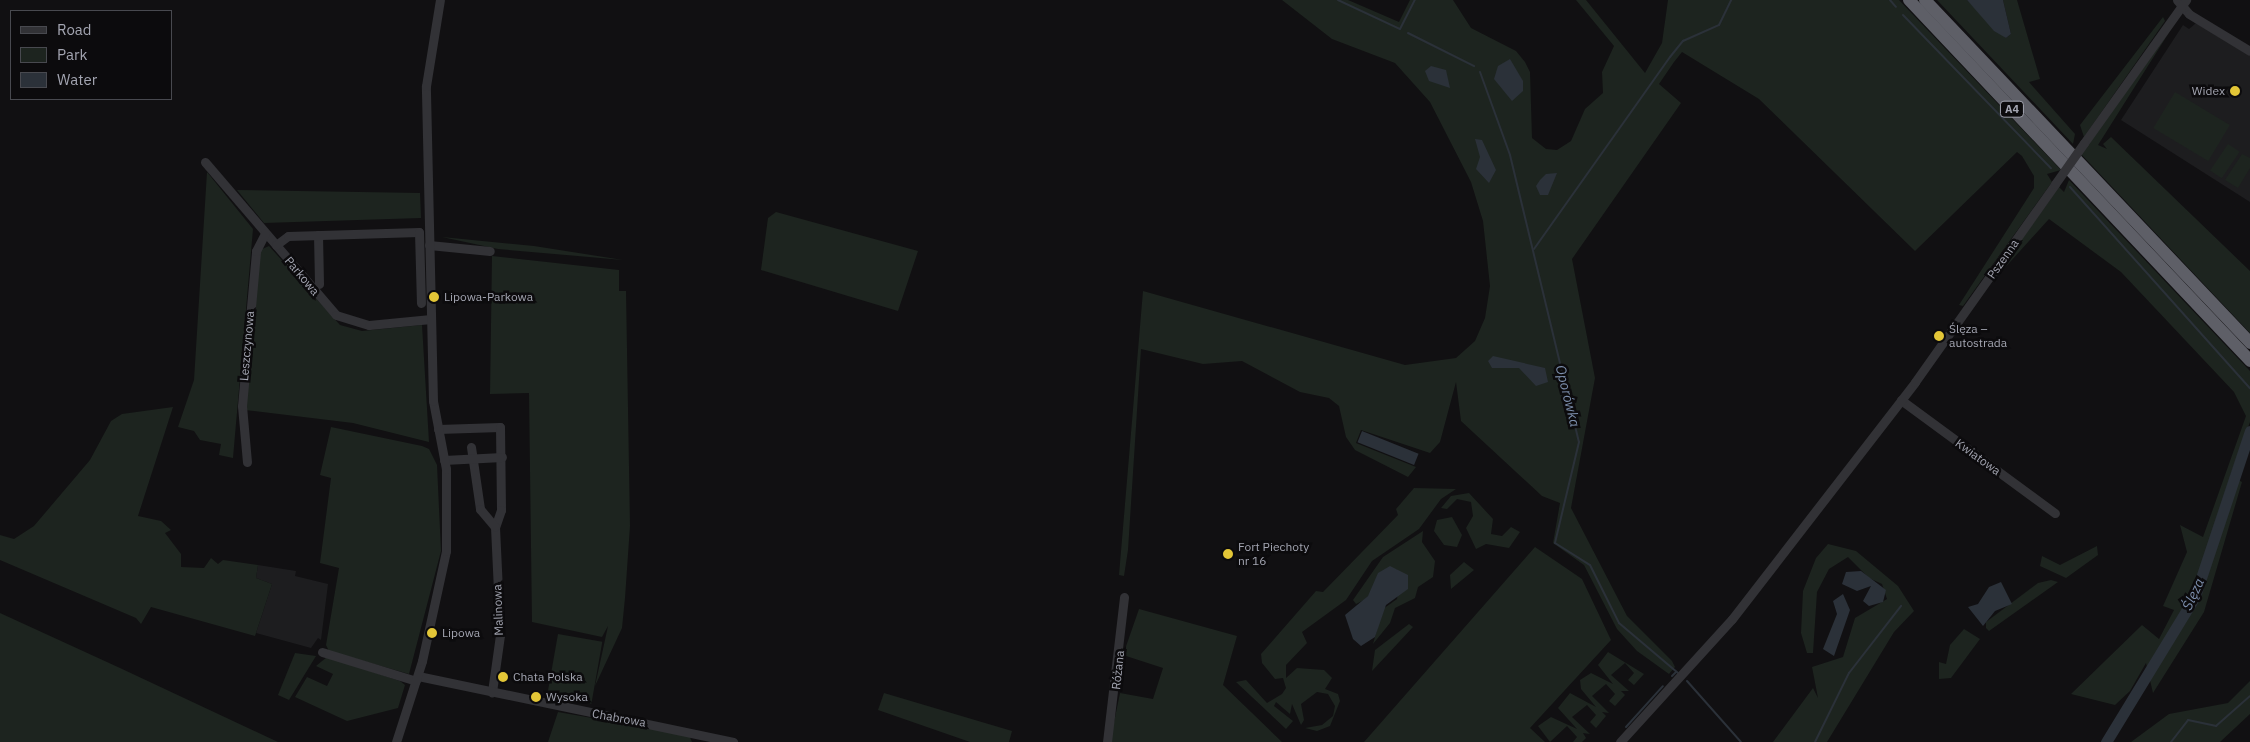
<!DOCTYPE html>
<meta charset="utf-8">
<style>
body{margin:0}
#map{position:relative;width:2250px;height:742px;overflow:hidden;background:#111012;font-family:"IBM Plex Sans",sans-serif}
div>[style]{position:absolute}
.built>*{inset:0;background:#1d1d1f}
.green>*{inset:0;background:#1d241f;transform-origin:0 0}
.water>*{inset:0;background:#2b3139;transform-origin:0 0}
.stream>*{height:2px;margin:-1px;padding:0 1px;transform-origin:1px;border-radius:1px;background:#2b3139}
.river>*{height:11px;margin:-5.5px;padding:0 5.5px;transform-origin:5.5px;border-radius:5.5px;background:#2b3139}
.minor>*{height:9px;margin:-4.5px;padding:0 4.5px;transform-origin:4.5px;border-radius:4.5px;background:#323236}
.highway>*{height:12px;margin:-6px;padding:0 6px;transform-origin:6px;border-radius:6px;background:#5e5f67}
.minor-bridge>*{height:9px;margin:-4.5px;padding:0 4.5px;transform-origin:4.5px;border-radius:4.5px;background:#323236}
.dots>*{width:14px;height:14px;translate:-50% -50%;box-sizing:border-box;border:2px solid #0c0b0d;border-radius:50%}
span{translate:-50% -50%;white-space:nowrap;text-align:center;line-height:1.15;-webkit-text-stroke:5px #0c0b0d;paint-order:stroke}
.shield-label span{padding:1px 4px;background:#0c0b0d;border:1px solid;border-radius:4px;-webkit-text-stroke-width:0}
.shield-label{font-size:11px;color:#a3a5b1;font-weight:700}
.poi-label{font-size:12px;color:#a3a5b1}
.right{translate:-100% -50%;text-align:right}
.left{translate:0 -50%;text-align:left}
.street-label{font-size:12px;color:#a3a5b1}
.water-label{font-size:14px;color:#7b8dab;font-style:italic}
.legend{position:absolute;left:10px;top:10px;width:162px;height:90px;box-sizing:border-box;background:#0c0b0d;border:1px solid #48494f;margin:0;padding:6px 9px;list-style:none;font-size:15px;color:#a3a5b1}
.legend li{display:flex;align-items:center;gap:10px;height:25px}
.legend b{width:25px;border:1px solid #48494f}
</style>
<div id="map">
<div class="built">
<i style="clip-path:polygon(2196px 23px,2250px 56px,2250px 202px,2121px 120px,2183px 25px,2189px 29px)"></i>
<i style="clip-path:polygon(258px 565px,296px 571px,295px 576px,328px 584px,321px 640px,318px 638px,311px 648px,256px 633px,272px 584px,256px 578px)"></i>
</div>
<div class="green">
<i style="clip-path:polygon(1282px 0,1348px 0,1399px 22px,1410px 0,1453px 0,1471px 28px,1516px 51px,1525px 62px,1530px 72px,1532px 138px,1546px 149px,1557px 150px,1571px 141px,1585px 109px,1603px 93px,1602px 72px,1614px 46px,1576px 0,1586px 0,1645px 73px,1662px 43px,1668px 0,1899px 0,2061px 170px,2047px 174px,2052px 182px,1963px 306px,1959px 305px,2034px 188px,2034px 176px,2022px 156px,2017px 152px,1915px 251px,1759px 99px,1682px 52px,1674px 62px,1659px 84px,1681px 103px,1572px 259px,1595px 378px,1571px 508px,1627px 616px,1672px 661px,1675px 667px,1669px 674px,1637px 651px,1617px 629px,1584px 565px,1553px 543px,1560px 503px,1542px 496px,1461px 421px,1456px 382px,1440px 442px,1430px 453px,1361px 430px,1356px 443px,1416px 467px,1408px 477px,1355px 450px,1346px 437px,1339px 406px,1329px 398px,1300px 392px,1242px 361px,1203px 364px,1141px 349px,1128px 550px,1124px 576px,1119px 575px,1143px 291px,1405px 365px,1456px 358px,1475px 341px,1485px 318px,1490px 286px,1483px 221px,1471px 182px,1430px 102px,1395px 63px,1332px 39px)"></i>
<i style="clip-path:polygon(1937px 0,1967px 0,2006px 38px,2011px 34px,2003px 0,2017px 0,2040px 79px,2029px 82px,2075px 134px,2073px 144px)"></i>
<i style="clip-path:polygon(2163px 17px,2165px 21px,2084px 137px,2080px 125px)"></i>
<i style="clip-path:polygon(2170px 31px,2098px 145px,2107px 149px,2103px 144px,2111px 137px,2250px 271px,2250px 333px,2081px 154px)"></i>
<i style="left:2175px;top:92px;width:64px;height:42px;rotate:31deg"></i>
<i style="left:2228px;top:144px;width:14px;height:32px;rotate:34deg"></i>
<i style="clip-path:polygon(2242px 154px,2250px 158px,2250px 168px,2238px 188px,2225px 180px)"></i>
<i style="clip-path:polygon(207px 172px,253px 229px,233px 458px,219px 455px,221px 444px,200px 440px,194px 431px,178px 427px,194px 380px)"></i>
<i style="clip-path:polygon(2069px 180px,2250px 371px,2250px 422px,2230px 476px,2242px 482px,2204px 612px,2153px 693px,2146px 663px,2130px 691px,2115px 705px,2071px 694px,2142px 625px,2159px 639px,2174px 610px,2163px 606px,2187px 552px,2180px 525px,2203px 537px,2246px 416px,2234px 392px,2121px 272px,2049px 219px,1991px 283px,2059px 187px,2064px 192px)"></i>
<i style="clip-path:polygon(237px 190px,420px 193px,421px 218px,264px 223px)"></i>
<i style="clip-path:polygon(776px 212px,918px 251px,898px 311px,761px 270px,768px 218px)"></i>
<i style="clip-path:polygon(442px 237px,534px 246px,623px 260px,498px 249px)"></i>
<i style="clip-path:polygon(269px 246px,340px 325px,362px 331px,422px 325px,429px 442px,353px 423px,245px 410px,260px 250px)"></i>
<i style="clip-path:polygon(492px 256px,619px 270px,619px 291px,626px 291px,630px 526px,625px 598px,622px 628px,595px 686px,608px 626px,602px 637px,532px 622px,529px 393px,490px 394px)"></i>
<i style="clip-path:polygon(173px 407px,138px 516px,161px 521px,171px 530px,165px 533px,181px 554px,181px 567px,204px 568px,211px 558px,218px 564px,223px 560px,258px 565px,256px 578px,272px 584px,255px 636px,151px 607px,141px 624px,136px 618px,0 560px,0 535px,14px 539px,34px 526px,90px 460px,111px 421px,122px 414px)"></i>
<i style="clip-path:polygon(331px 427px,422px 446px,429px 449px,437px 465px,441px 551px,409px 674px,329px 651px,326px 645px,339px 568px,320px 563px,331px 478px,320px 475px)"></i>
<i style="clip-path:polygon(1414px 488px,1456px 489px,1441px 499px,1419px 529px,1372px 561px,1346px 600px,1302px 632px,1307px 643px,1286px 665px,1286px 678px,1297px 668px,1324px 670px,1332px 678px,1325px 689px,1338px 694px,1340px 701px,1330px 726px,1317px 731px,1305px 728px,1322px 725px,1333px 716px,1335px 706px,1328px 694px,1317px 692px,1301px 704px,1304px 720px,1301px 725px,1292px 704px,1290px 714px,1276px 702px,1274px 706px,1293px 721px,1286px 729px,1236px 682px,1246px 680px,1267px 703px,1282px 694px,1286px 688px,1283px 678px,1275px 679px,1262px 663px,1261px 654px,1316px 591px,1323px 592px,1398px 515px,1396px 509px)"></i>
<i style="clip-path:polygon(1469px 493px,1493px 519px,1491px 534px,1502px 536px,1511px 527px,1520px 532px,1509px 548px,1486px 544px,1476px 549px,1466px 528px,1473px 516px,1471px 502px,1457px 499px,1447px 509px,1441px 508px,1451px 496px)"></i>
<i style="clip-path:polygon(1452px 517px,1462px 535px,1457px 547px,1444px 545px,1434px 531px,1437px 520px)"></i>
<i style="clip-path:polygon(1423px 531px,1422px 542px,1435px 561px,1433px 577px,1418px 587px,1415px 598px,1395px 608px,1390px 623px,1373px 644px,1383px 609px,1397px 599px,1401px 574px,1396px 569px,1364px 600px,1356px 604px,1353px 600px,1383px 557px)"></i>
<i style="clip-path:polygon(1828px 544px,1856px 551px,1898px 586px,1914px 611px,1894px 632px,1827px 742px,1773px 742px,1813px 688px,1818px 698px,1812px 667px,1843px 657px,1855px 618px,1887px 599px,1882px 584px,1869px 578px,1848px 557px,1829px 569px,1817px 592px,1813px 653px,1807px 653px,1801px 633px,1803px 591px,1816px 558px)"></i>
<i style="clip-path:polygon(2097px 546px,2098px 555px,2066px 578px,2040px 566px,2042px 556px,2060px 565px)"></i>
<i style="clip-path:polygon(1535px 547px,1582px 579px,1611px 640px,1530px 728px,1545px 742px,1364px 742px)"></i>
<i style="clip-path:polygon(1464px 562px,1474px 570px,1451px 589px,1450px 575px)"></i>
<i style="clip-path:polygon(2051px 580px,2058px 582px,1989px 631px,1986px 628px,1986px 622px,2038px 583px)"></i>
<i style="clip-path:polygon(1139px 609px,1237px 636px,1223px 685px,1282px 742px,1110px 742px,1120px 693px,1153px 699px,1163px 668px,1123px 655px)"></i>
<i style="clip-path:polygon(0 613px,120px 668px,278px 742px,0 742px)"></i>
<i style="clip-path:polygon(1409px 624px,1413px 627px,1372px 671px,1375px 650px)"></i>
<i style="clip-path:polygon(1964px 629px,1980px 639px,1951px 678px,1939px 679px,1939px 662px,1946px 664px,1950px 645px)"></i>
<i style="left:558px;top:634px;width:45px;height:63px;rotate:10deg"></i>
<i style="clip-path:polygon(1608px 652px,1644px 674px,1634px 685px,1628px 680px,1634px 673px,1625px 663px,1611px 675px,1629px 691px,1621px 691px,1625px 695px,1615px 706px,1609px 701px,1615px 694px,1606px 684px,1592px 696px,1609px 713px,1602px 712px,1606px 716px,1596px 728px,1590px 722px,1596px 715px,1587px 705px,1572px 717px,1590px 734px,1583px 733px,1586px 738px,1582px 742px,1573px 742px,1577px 737px,1567px 726px,1550px 742px,1538px 726px,1551px 717px,1577px 729px,1558px 708px,1570px 693px,1596px 707px,1581px 689px,1580px 680px,1591px 673px,1613px 684px,1598px 665px)"></i>
<i style="clip-path:polygon(295px 653px,316px 656px,289px 700px,278px 695px)"></i>
<i style="clip-path:polygon(327px 657px,400px 681px,405px 685px,398px 708px,347px 721px,295px 697px,307px 677px,327px 686px,333px 674px,316px 666px)"></i>
<i style="clip-path:polygon(2250px 681px,2250px 714px,2220px 742px,2131px 742px,2169px 714px,2228px 703px)"></i>
<i style="clip-path:polygon(884px 693px,1012px 731px,1009px 742px,970px 742px,878px 710px)"></i>
<i style="clip-path:polygon(558px 712px,689px 735px,692px 742px,548px 742px)"></i>
</div>
<div class="water">
<i style="clip-path:polygon(1967px 0,2003px 0,2011px 34px,2006px 38px,1994px 31px)"></i>
<i style="clip-path:polygon(1510px 59px,1523px 81px,1523px 91px,1512px 101px,1494px 79px,1498px 66px)"></i>
<i style="clip-path:polygon(1431px 66px,1446px 70px,1450px 88px,1429px 81px,1425px 71px)"></i>
<i style="clip-path:polygon(1475px 139px,1482px 140px,1496px 170px,1489px 183px,1476px 169px,1480px 157px)"></i>
<i style="clip-path:polygon(1557px 173px,1548px 195px,1540px 195px,1536px 186px,1540px 180px,1546px 174px)"></i>
<i style="clip-path:polygon(1493px 356px,1545px 368px,1548px 382px,1536px 386px,1519px 368px,1492px 368px,1488px 361px)"></i>
<i style="left:1362px;top:431px;width:61px;height:12px;rotate:22deg"></i>
<i style="clip-path:polygon(1390px 566px,1408px 575px,1408px 589px,1386px 605px,1375px 637px,1361px 646px,1353px 639px,1345px 615px,1368px 596px,1378px 573px)"></i>
<i style="clip-path:polygon(1861px 571px,1886px 590px,1883px 602px,1869px 606px,1863px 601px,1871px 586px,1857px 591px,1842px 584px,1846px 572px)"></i>
<i style="clip-path:polygon(2001px 582px,2012px 604px,1995px 611px,1983px 626px,1968px 607px,1978px 604px,1989px 587px)"></i>
<i style="clip-path:polygon(1843px 594px,1850px 610px,1834px 656px,1823px 649px,1837px 614px,1833px 601px)"></i>
</div>
<div class="stream">
<i style="left:1338px;top:0;width:68px;rotate:25.1deg"></i>
<i style="left:1400px;top:29px;width:33px;rotate:-63deg"></i>
<i style="left:1890px;top:0;width:9px;rotate:49deg"></i>
<i style="left:1903px;top:15px;width:213px;rotate:46deg"></i>
<i style="left:1408px;top:33px;width:74px;rotate:26.6deg"></i>
<i style="left:1480px;top:72px;width:88px;rotate:70.1deg"></i>
<i style="left:1510px;top:155px;width:295px;rotate:76.5deg"></i>
<i style="left:1579px;top:442px;width:104px;rotate:103.4deg"></i>
<i style="left:1555px;top:543px;width:41px;rotate:32.2deg"></i>
<i style="left:1590px;top:565px;width:65px;rotate:63.4deg"></i>
<i style="left:1619px;top:623px;width:77px;rotate:40.3deg"></i>
<i style="left:2070px;top:187px;width:270px;rotate:48.2deg"></i>
<i style="left:1534px;top:249px;width:235px;rotate:-54.7deg"></i>
<i style="left:1670px;top:57px;width:21px;rotate:-51deg"></i>
<i style="left:1683px;top:41px;width:39px;rotate:-24deg"></i>
<i style="left:1719px;top:25px;width:28px;rotate:-64deg"></i>
<i style="left:1672px;top:676px;width:6px;rotate:-45deg"></i>
<i style="left:1687px;top:681px;width:81px;rotate:48.5deg"></i>
<i style="left:1626px;top:727px;width:55px;rotate:-47.9deg"></i>
<i style="left:1815px;top:742px;width:77px;rotate:-63.8deg"></i>
<i style="left:1849px;top:673px;width:85px;rotate:-52.2deg"></i>
<i style="left:2171px;top:742px;width:28px;rotate:-52deg"></i>
<i style="left:2188px;top:720px;width:29px;rotate:12deg"></i>
<i style="left:2216px;top:726px;width:45px;rotate:-41.4deg"></i>
</div>
<div class="river">
<i style="left:2106px;top:742px;width:171px;rotate:-58.6deg"></i>
<i style="left:2195px;top:596px;width:174px;rotate:-71.6deg"></i>
</div>
<div class="minor">
<i style="left:2177px;top:0;width:18px;rotate:49deg"></i>
<i style="left:2189px;top:14px;width:71px;rotate:31.2deg"></i>
<i style="left:2084px;top:143px;width:176px;rotate:-54.5deg"></i>
<i style="left:205px;top:162px;width:201px;rotate:49.4deg"></i>
<i style="left:336px;top:315px;width:34px;rotate:17deg"></i>
<i style="left:369px;top:325px;width:62px;rotate:-5.5deg"></i>
<i style="left:318px;top:235px;width:49px;rotate:88.8deg"></i>
<i style="left:276px;top:245px;width:15px;rotate:-37deg"></i>
<i style="left:288px;top:236px;width:131px;rotate:-1.7deg"></i>
<i style="left:419px;top:232px;width:71px;rotate:88.4deg"></i>
<i style="left:429px;top:245px;width:61px;rotate:5.6deg"></i>
<i style="left:1901px;top:400px;width:191px;rotate:36.3deg"></i>
<i style="left:438px;top:429px;width:62px;rotate:-1.8deg"></i>
<i style="left:500px;top:427px;width:83px;rotate:89.3deg"></i>
<i style="left:501px;top:510px;width:18px;rotate:109deg"></i>
<i style="left:495px;top:527px;width:108px;rotate:87.3deg"></i>
<i style="left:500px;top:635px;width:58px;rotate:98deg"></i>
<i style="left:471px;top:447px;width:63px;rotate:81.7deg"></i>
<i style="left:480px;top:509px;width:23px;rotate:50deg"></i>
<i style="left:444px;top:460px;width:58px;rotate:-3deg"></i>
<i style="left:247px;top:462px;width:56px;rotate:-95.1deg"></i>
<i style="left:242px;top:406px;width:156px;rotate:-84.8deg"></i>
<i style="left:256px;top:251px;width:20px;rotate:-63deg"></i>
<i style="left:322px;top:652px;width:98px;rotate:17.1deg"></i>
<i style="left:418px;top:676px;width:322px;rotate:11.8deg"></i>
<i style="left:396px;top:742px;width:85px;rotate:-72.2deg"></i>
<i style="left:422px;top:661px;width:113px;rotate:-77.7deg"></i>
<i style="left:446px;top:551px;width:82px;rotate:-90deg"></i>
<i style="left:446px;top:469px;width:69px;rotate:-100.8deg"></i>
<i style="left:433px;top:401px;width:315px;rotate:-91.3deg"></i>
<i style="left:426px;top:86px;width:87px;rotate:-80.8deg"></i>
<i style="left:1107px;top:742px;width:146px;rotate:-83.3deg"></i>
<i style="left:1620px;top:742px;width:166px;rotate:-47.7deg"></i>
<i style="left:1732px;top:619px;width:299px;rotate:-52.3deg"></i>
<i style="left:1915px;top:382px;width:242px;rotate:-54.7deg"></i>
</div>
<div class="highway">
<i style="left:1909px;top:0;width:497px;rotate:46.6deg"></i>
<i style="left:1925px;top:0;width:473px;rotate:46.5deg"></i>
</div>
<div class="minor-bridge">
<i style="left:2055px;top:184px;width:50px;rotate:-54.7deg"></i>
</div>
<div class="dots">
<i style="left:2235px;top:91px;background:#e3c637"></i>
<i style="left:434px;top:297px;background:#e3c637"></i>
<i style="left:1939px;top:336px;background:#e3c637"></i>
<i style="left:1228px;top:554px;background:#e3c637"></i>
<i style="left:432px;top:633px;background:#e3c637"></i>
<i style="left:503px;top:677px;background:#e3c637"></i>
<i style="left:536px;top:697px;background:#e3c637"></i>
</div>
<div class="shield-label">
<span style="left:2012px;top:109px">A4</span>
</div>
<div class="poi-label">
<span class="right" style="left:2225px;top:91px">Widex</span>
<span class="left" style="left:444px;top:297px">Lipowa-Parkowa</span>
<span class="left" style="left:1949px;top:336px">Ślęza –<br>autostrada</span>
<span class="left" style="left:1238px;top:554px">Fort Piechoty<br>nr 16</span>
<span class="left" style="left:442px;top:633px">Lipowa</span>
<span class="left" style="left:513px;top:677px">Chata Polska</span>
<span class="left" style="left:546px;top:697px">Wysoka</span>
</div>
<div class="street-label">
<span style="left:2003px;top:259px;rotate:-55deg">Pszenna</span>
<span style="left:302px;top:276px;rotate:50deg">Parkowa</span>
<span style="left:247px;top:346px;rotate:-85deg">Leszczynowa</span>
<span style="left:1978px;top:457px;rotate:36deg">Kwiatowa</span>
<span style="left:498px;top:610px;rotate:-92deg">Malinowa</span>
<span style="left:1118px;top:670px;rotate:-84deg">Różana</span>
<span style="left:619px;top:718px;rotate:10deg">Chabrowa</span>
</div>
<div class="water-label">
<span style="left:1568px;top:396px;rotate:76deg">Oporówka</span>
<span style="left:2193px;top:594px;rotate:-65deg">Ślęza</span>
</div>
<ul class="legend">
<li><b style="height:6px;background:#323236"></b>Road</li>
<li><b style="height:14px;background:#1d241f"></b>Park</li>
<li><b style="height:14px;background:#2b3139"></b>Water</li>
</ul>
</div>
